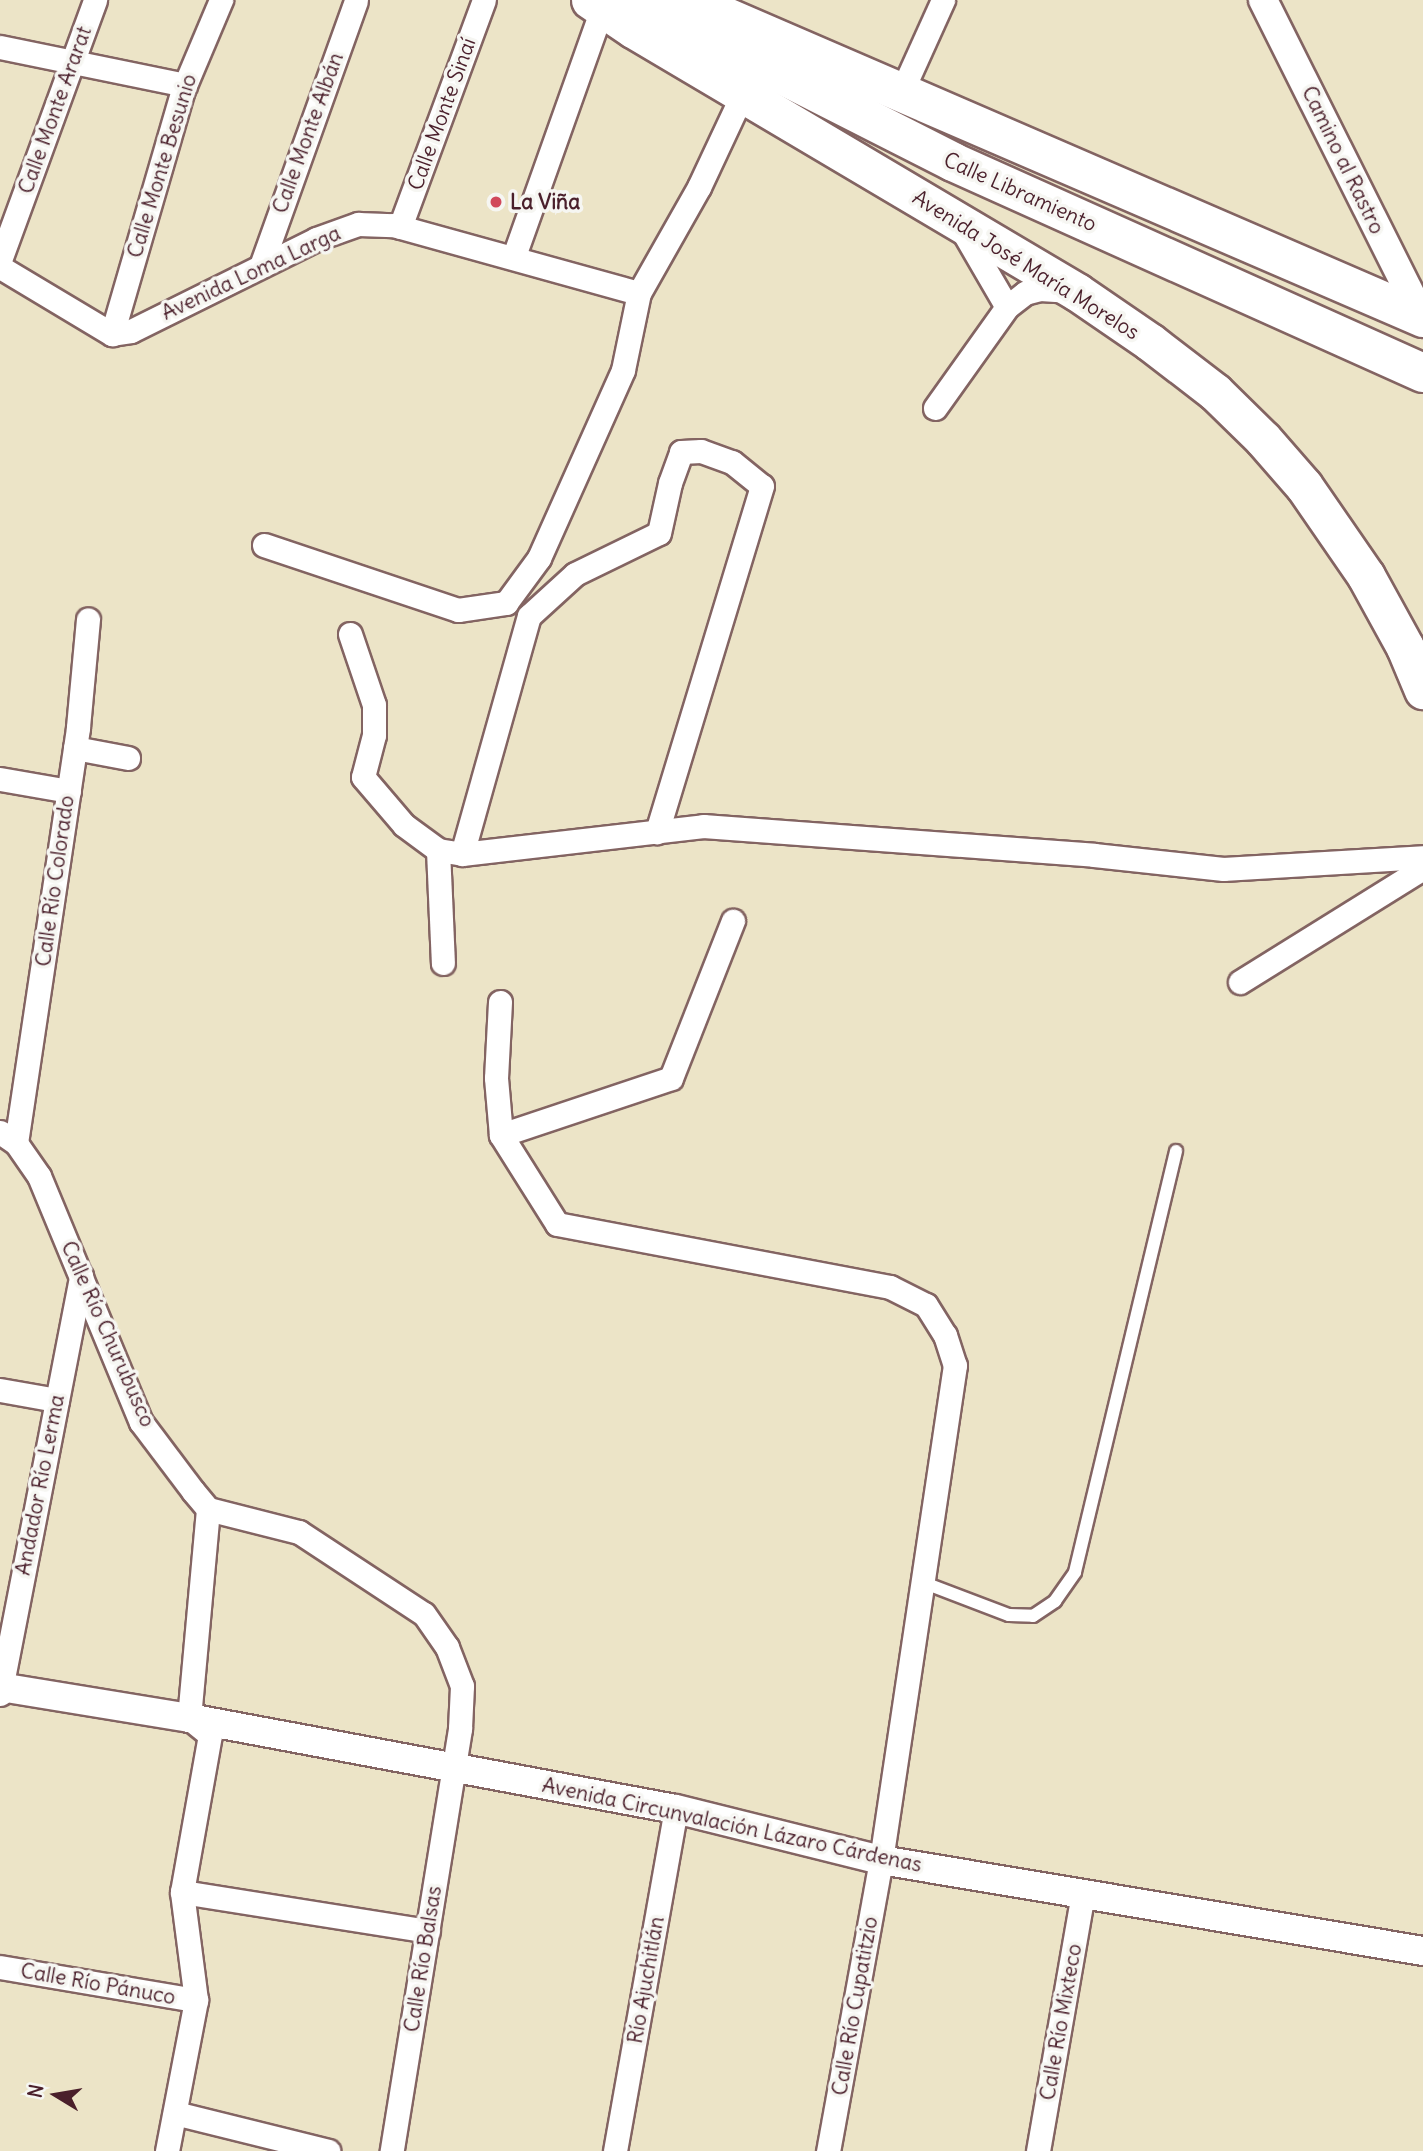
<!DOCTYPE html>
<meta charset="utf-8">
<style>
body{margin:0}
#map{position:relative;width:1423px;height:2151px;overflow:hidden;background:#ece4c7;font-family:Delius,sans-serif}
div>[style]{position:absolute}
.roads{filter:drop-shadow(2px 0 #836462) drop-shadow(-2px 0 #836462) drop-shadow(0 2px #836462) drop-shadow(0 -2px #836462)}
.service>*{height:12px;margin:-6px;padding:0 6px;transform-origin:6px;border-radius:6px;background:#fff}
.minor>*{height:23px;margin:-11.5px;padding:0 11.5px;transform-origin:11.5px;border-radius:11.5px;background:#fff}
.tertiary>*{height:28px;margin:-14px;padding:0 14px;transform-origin:14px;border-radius:14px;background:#fff}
.primary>*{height:37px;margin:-18.5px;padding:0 18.5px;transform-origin:18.5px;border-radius:18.5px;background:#fff}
.trunk>*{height:38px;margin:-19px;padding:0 19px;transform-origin:19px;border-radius:19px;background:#fff}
.dots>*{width:19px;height:19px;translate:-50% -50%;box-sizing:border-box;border:4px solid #f6f6f2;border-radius:50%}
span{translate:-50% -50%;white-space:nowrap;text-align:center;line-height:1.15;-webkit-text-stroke:7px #f6f6f2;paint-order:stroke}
.street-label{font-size:21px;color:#4a1f2b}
.poi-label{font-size:21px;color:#4a1f2b;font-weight:700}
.left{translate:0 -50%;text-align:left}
.north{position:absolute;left:21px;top:2060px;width:70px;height:70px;-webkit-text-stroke:5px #f6f6f2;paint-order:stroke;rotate:281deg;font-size:19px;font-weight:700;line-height:28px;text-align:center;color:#4a1f2b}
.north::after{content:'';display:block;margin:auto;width:24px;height:32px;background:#4a1f2b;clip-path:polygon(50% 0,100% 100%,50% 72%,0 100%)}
</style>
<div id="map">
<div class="roads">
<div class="service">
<i style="left:922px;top:1582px;width:93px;rotate:20.8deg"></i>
<i style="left:1009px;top:1615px;width:24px;rotate:2deg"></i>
<i style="left:1033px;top:1616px;width:27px;rotate:-34deg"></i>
<i style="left:1055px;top:1601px;width:35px;rotate:-55deg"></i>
<i style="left:1075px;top:1572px;width:433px;rotate:-76.5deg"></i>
</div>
<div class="minor">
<i style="left:0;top:47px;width:189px;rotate:11.6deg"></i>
<i style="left:901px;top:93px;width:102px;rotate:-65.7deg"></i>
<i style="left:400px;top:227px;width:242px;rotate:-69.7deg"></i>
<i style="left:961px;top:228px;width:91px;rotate:59.8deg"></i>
<i style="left:514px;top:256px;width:262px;rotate:-70.4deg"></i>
<i style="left:0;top:260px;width:277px;rotate:-69.9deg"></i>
<i style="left:261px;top:266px;width:282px;rotate:-70.3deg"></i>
<i style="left:0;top:267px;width:131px;rotate:30.9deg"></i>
<i style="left:112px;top:334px;width:19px;rotate:-9deg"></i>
<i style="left:131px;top:331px;width:207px;rotate:-26.4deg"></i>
<i style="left:316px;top:239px;width:45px;rotate:-19.7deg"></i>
<i style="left:358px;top:224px;width:35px;rotate:2deg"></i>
<i style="left:393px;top:225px;width:255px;rotate:15.5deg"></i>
<i style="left:112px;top:334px;width:254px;rotate:-73.8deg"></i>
<i style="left:183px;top:90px;width:98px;rotate:-67.1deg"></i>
<i style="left:935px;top:408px;width:124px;rotate:-54.5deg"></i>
<i style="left:1007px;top:307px;width:23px;rotate:-38deg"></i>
<i style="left:1025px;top:293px;width:16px;rotate:-15deg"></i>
<i style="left:1040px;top:289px;width:27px;rotate:4deg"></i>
<i style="left:264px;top:545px;width:205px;rotate:18.5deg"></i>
<i style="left:458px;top:610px;width:49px;rotate:-8.3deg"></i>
<i style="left:506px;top:603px;width:56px;rotate:-53.7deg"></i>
<i style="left:539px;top:558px;width:206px;rotate:-65.9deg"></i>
<i style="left:623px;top:370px;width:79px;rotate:-78.3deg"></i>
<i style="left:639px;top:293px;width:122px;rotate:-60.5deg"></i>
<i style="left:699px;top:187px;width:104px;rotate:-64.9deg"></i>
<i style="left:350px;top:634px;width:75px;rotate:71.3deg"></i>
<i style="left:374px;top:705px;width:30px;rotate:90deg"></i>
<i style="left:374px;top:735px;width:43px;rotate:104.7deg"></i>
<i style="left:363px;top:777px;width:63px;rotate:49.5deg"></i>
<i style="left:404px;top:825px;width:42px;rotate:36.3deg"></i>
<i style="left:438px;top:850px;width:24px;rotate:9deg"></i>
<i style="left:462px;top:854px;width:243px;rotate:-6.6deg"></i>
<i style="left:703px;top:826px;width:392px;rotate:4.2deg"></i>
<i style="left:1094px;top:855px;width:130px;rotate:6.2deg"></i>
<i style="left:1223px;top:869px;width:200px;rotate:-3.4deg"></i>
<i style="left:75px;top:748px;width:54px;rotate:10.7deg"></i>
<i style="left:0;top:779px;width:70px;rotate:9.9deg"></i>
<i style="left:438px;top:850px;width:113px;rotate:87.5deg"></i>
<i style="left:462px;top:854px;width:247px;rotate:-74.3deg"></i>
<i style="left:529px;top:616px;width:62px;rotate:-42.4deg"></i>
<i style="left:575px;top:574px;width:93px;rotate:-26deg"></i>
<i style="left:659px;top:533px;width:51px;rotate:-77.6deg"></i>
<i style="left:670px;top:483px;width:33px;rotate:-70deg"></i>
<i style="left:681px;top:452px;width:20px;rotate:-3deg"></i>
<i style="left:701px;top:451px;width:33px;rotate:20deg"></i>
<i style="left:732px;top:462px;width:38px;rotate:39deg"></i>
<i style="left:762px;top:486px;width:362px;rotate:106.9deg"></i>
<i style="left:1240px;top:982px;width:216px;rotate:-31.9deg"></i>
<i style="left:500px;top:1002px;width:76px;rotate:93deg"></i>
<i style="left:496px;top:1078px;width:57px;rotate:85deg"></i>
<i style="left:501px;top:1135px;width:105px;rotate:57.8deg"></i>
<i style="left:557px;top:1224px;width:339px;rotate:10.7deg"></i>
<i style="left:890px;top:1287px;width:40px;rotate:26.6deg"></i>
<i style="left:926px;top:1305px;width:36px;rotate:58deg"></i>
<i style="left:945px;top:1335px;width:32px;rotate:72deg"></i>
<i style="left:955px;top:1365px;width:501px;rotate:98.5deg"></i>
<i style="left:881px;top:1860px;width:296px;rotate:100.3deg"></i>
<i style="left:0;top:1132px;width:19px;rotate:35deg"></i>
<i style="left:16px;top:1143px;width:40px;rotate:55.1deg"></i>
<i style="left:39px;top:1176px;width:266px;rotate:67.5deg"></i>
<i style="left:141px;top:1422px;width:86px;rotate:53deg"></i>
<i style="left:193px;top:1491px;width:23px;rotate:50deg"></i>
<i style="left:208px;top:1509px;width:94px;rotate:14.2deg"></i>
<i style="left:299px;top:1532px;width:149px;rotate:33.3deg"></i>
<i style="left:424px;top:1614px;width:40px;rotate:55.1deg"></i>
<i style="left:447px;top:1647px;width:42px;rotate:69deg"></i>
<i style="left:462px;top:1686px;width:43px;rotate:92.7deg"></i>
<i style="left:460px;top:1729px;width:427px;rotate:99.2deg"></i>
<i style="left:501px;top:1135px;width:179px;rotate:-18.5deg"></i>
<i style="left:671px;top:1078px;width:169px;rotate:-68.5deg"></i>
<i style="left:16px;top:1143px;width:421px;rotate:-81.5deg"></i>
<i style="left:78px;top:727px;width:108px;rotate:-84.7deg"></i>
<i style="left:0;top:1390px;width:58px;rotate:10deg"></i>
<i style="left:0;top:1694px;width:426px;rotate:-79deg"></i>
<i style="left:182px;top:1892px;width:249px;rotate:9deg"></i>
<i style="left:0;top:1967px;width:199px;rotate:9.6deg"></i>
<i style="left:175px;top:2113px;width:158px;rotate:13.9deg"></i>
<i style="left:167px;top:2151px;width:154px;rotate:-79.1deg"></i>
<i style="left:196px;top:2000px;width:109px;rotate:-97.4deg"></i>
<i style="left:182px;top:1892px;width:159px;rotate:-79.9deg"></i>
<i style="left:210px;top:1735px;width:27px;rotate:-141deg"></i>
<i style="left:189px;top:1718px;width:210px;rotate:-84.8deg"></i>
<i style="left:615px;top:2151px;width:347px;rotate:-79.9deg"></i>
<i style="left:1038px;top:2151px;width:261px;rotate:-80.1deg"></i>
</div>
<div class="tertiary">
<i style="left:1263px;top:0;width:358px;rotate:63.4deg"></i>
<i style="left:0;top:1687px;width:192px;rotate:9.3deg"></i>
<i style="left:189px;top:1718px;width:495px;rotate:10.6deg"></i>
<i style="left:676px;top:1809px;width:211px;rotate:14deg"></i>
<i style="left:881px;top:1860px;width:550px;rotate:9.53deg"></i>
</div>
<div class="primary">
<i style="left:590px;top:0;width:52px;rotate:34deg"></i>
<i style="left:633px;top:29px;width:516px;rotate:30.64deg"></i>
<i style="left:1077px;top:292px;width:88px;rotate:34.4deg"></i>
<i style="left:1150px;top:342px;width:82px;rotate:37.6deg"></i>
<i style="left:1215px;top:392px;width:67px;rotate:44.4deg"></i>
<i style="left:1263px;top:439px;width:62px;rotate:48.9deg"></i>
<i style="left:1304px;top:486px;width:109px;rotate:55.4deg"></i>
<i style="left:1366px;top:576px;width:81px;rotate:61.2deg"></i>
<i style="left:1405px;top:647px;width:47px;rotate:67.3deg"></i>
</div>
<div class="trunk">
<i style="left:623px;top:0;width:94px;rotate:23.8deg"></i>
<i style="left:709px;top:38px;width:274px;rotate:26.9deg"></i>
<i style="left:953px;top:162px;width:515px;rotate:24.18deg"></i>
<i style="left:687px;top:0;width:802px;rotate:23.37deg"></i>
</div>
</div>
<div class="dots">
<i style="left:496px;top:202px;background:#d1495b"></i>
</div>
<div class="street-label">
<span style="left:55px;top:110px;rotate:-70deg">Calle Monte Ararat</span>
<span style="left:442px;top:114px;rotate:-70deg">Calle Monte Sinaí</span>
<span style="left:308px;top:133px;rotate:-70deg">Calle Monte Albán</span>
<span style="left:1343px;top:160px;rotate:64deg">Camino al Rastro</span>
<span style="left:162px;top:166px;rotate:-73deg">Calle Monte Besunio</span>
<span style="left:1020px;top:192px;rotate:24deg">Calle Libramiento</span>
<span style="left:1026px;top:265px;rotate:32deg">Avenida José María Morelos</span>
<span style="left:251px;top:273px;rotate:-25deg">Avenida Loma Larga</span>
<span style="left:55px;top:881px;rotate:-82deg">Calle Río Colorado</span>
<span style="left:108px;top:1334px;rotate:66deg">Calle Río Churubusco</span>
<span style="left:40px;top:1485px;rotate:-79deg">Andador Río Lerma</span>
<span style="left:732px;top:1825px;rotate:12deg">Avenida Circunvalación Lázaro Cárdenas</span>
<span style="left:423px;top:1959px;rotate:-81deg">Calle Río Balsas</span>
<span style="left:646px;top:1980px;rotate:-80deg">Río Ajuchitlán</span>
<span style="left:98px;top:1984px;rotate:10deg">Calle Río Pánuco</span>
<span style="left:855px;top:2006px;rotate:-80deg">Calle Río Cupatitzio</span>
<span style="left:1061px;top:2022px;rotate:-80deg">Calle Río Mixteco</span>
</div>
<div class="poi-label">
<span class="left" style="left:510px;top:202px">La Viña</span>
</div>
<div class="north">N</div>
</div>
